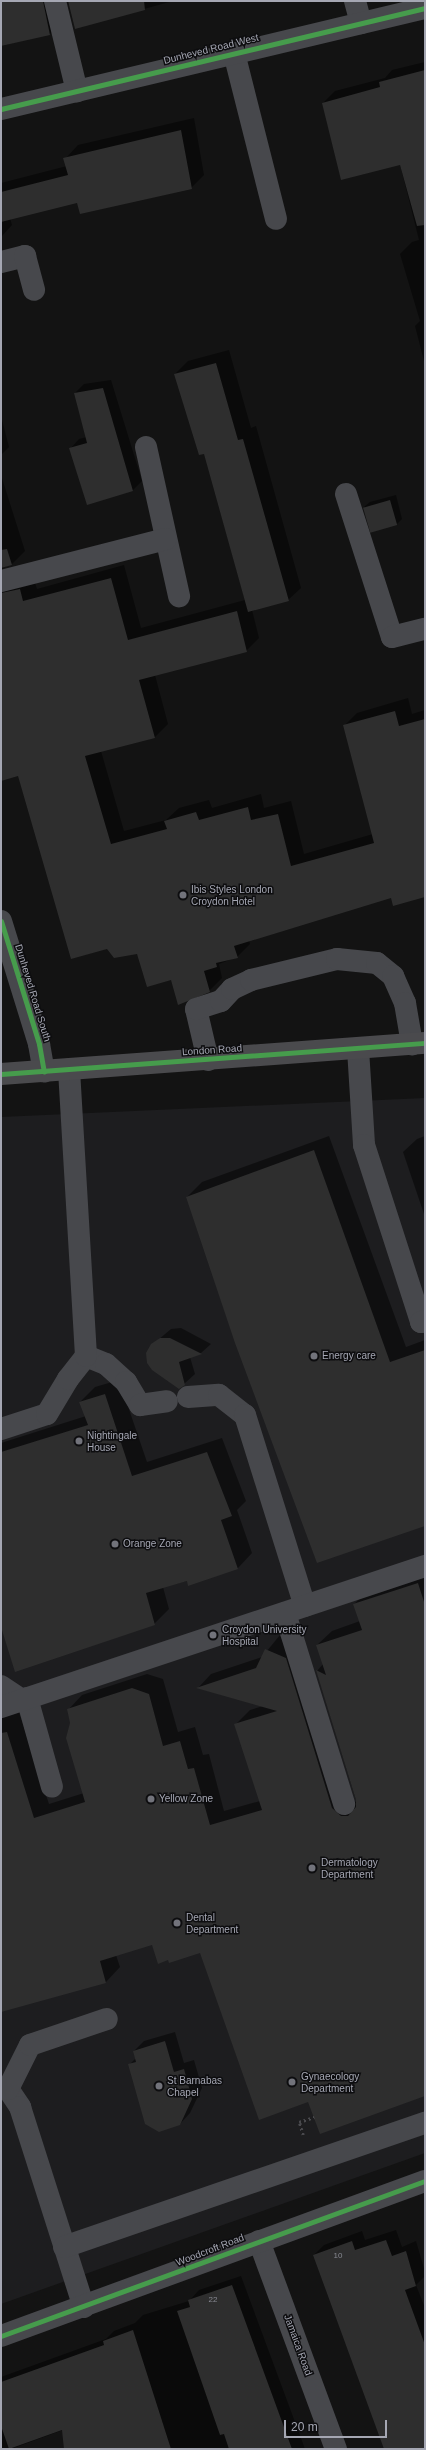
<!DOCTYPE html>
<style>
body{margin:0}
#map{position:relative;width:426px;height:2450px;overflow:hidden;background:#131313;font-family:Helvetica,sans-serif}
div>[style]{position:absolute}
.built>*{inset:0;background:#1d1d1f}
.shadow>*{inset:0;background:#0007}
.building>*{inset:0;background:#2e2e2e;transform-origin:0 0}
.path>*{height:2.5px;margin-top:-1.25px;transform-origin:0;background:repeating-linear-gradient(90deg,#49494d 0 2px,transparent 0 5px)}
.minor>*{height:22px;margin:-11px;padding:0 11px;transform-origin:11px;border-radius:11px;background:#47484c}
.major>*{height:22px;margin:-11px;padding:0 11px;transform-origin:11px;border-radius:11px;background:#4a4a4d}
.cycleway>*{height:5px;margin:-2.5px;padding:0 2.5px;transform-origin:2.5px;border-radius:2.5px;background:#469c4c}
.dots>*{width:11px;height:11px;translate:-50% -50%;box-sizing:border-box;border:2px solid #0d0d0f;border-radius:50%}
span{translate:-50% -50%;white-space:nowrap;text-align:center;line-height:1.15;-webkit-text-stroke:3px #0d0d0f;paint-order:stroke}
.number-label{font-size:8px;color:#878992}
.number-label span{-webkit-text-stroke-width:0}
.street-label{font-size:10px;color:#a5a7b3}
.poi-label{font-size:10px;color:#a5a7b3}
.left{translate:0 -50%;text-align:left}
.frame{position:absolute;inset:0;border:2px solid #a5a7b3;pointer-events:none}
.scale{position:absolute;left:284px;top:2420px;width:103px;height:18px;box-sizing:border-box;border:2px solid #a5a7b3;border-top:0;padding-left:5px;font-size:12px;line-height:14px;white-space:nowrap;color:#a5a7b3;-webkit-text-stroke:3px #0d0d0f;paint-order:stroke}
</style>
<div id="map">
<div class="built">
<i style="clip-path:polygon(425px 1098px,425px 2153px,1px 2304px,1px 1117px)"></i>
</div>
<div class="shadow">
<i style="clip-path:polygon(1px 1px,58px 1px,62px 22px,50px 34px,1px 46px)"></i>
<i style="clip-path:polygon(68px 1px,173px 1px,75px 28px)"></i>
<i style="clip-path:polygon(425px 62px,425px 365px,415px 326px,420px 321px,400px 254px,412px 242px,419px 240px,400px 164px,323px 103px,335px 91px,385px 78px,392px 70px)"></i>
<i style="clip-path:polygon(194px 118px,204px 175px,191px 188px,78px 202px,10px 218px,12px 225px,1px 237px,1px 183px,67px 166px,65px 159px,78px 145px)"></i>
<i style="clip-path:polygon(229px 350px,251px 428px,256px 426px,301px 588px,288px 600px,252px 610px,259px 638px,246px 651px,155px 675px,168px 724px,155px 737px,101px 751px,124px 831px,166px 820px,179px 808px,209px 800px,212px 808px,261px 794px,264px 808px,291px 801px,304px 854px,373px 834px,344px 726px,357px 713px,408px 698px,412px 714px,425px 710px,425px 897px,391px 897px,249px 940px,250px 944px,237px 957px,219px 964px,222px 978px,209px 991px,172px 979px,138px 953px,19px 775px,1px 779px,1px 475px,25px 551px,12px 564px,2px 568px,5px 576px,33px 577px,37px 589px,124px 565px,141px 628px,245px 600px,205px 453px,175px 374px,188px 361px)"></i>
<i style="clip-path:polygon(111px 380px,142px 481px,133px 490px,87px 503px,71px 448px,79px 439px,87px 437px,75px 393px,84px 384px)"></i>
<i style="clip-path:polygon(1px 416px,9px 447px,1px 455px)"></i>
<i style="clip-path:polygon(396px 495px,402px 519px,397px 524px,364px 507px,370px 502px)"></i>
<i style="clip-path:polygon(329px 1136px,406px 1347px,425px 1340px,425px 1525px,187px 1197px,202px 1182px)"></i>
<i style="clip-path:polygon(425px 1136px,425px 1217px,403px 1152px,417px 1139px)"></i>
<i style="clip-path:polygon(181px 1328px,211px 1344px,201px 1353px,190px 1357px,195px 1374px,184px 1384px,152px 1345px,171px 1329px)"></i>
<i style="clip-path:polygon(119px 1380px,147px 1462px,222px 1438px,246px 1501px,237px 1510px,252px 1553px,238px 1568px,163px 1587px,169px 1609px,154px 1624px,1px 1623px,1px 1443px,86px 1416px,80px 1402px,95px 1387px)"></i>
<i style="clip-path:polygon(425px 1572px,425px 2095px,309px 2101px,200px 1952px,152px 1943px,116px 1955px,120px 1967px,106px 1982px,1px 2011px,1px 1714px,18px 1709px,49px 1804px,84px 1793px,68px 1710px,82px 1695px,147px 1674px,163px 1679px,178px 1732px,195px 1727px,203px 1755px,209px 1754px,224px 1811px,260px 1801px,235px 1725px,250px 1710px,263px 1706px,198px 1688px,211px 1674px,262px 1657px,280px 1635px,346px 1793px,357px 1803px,317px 1671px,323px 1664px,317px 1645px,332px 1631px,360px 1621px,354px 1604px,369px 1590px)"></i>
<i style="clip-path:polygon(175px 2032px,184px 2063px,194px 2060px,202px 2088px,190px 2113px,180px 2124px,129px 2065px,136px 2058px,134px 2051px,144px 2041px)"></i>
<i style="clip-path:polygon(396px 2230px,402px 2247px,416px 2241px,425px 2272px,425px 2276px,416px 2285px,425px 2308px,425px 2449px,385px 2449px,314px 2255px,324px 2245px,362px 2231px,365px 2240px)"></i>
<i style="clip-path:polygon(241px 2276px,305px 2449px,116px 2449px,104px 2415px,11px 2449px,1px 2449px,1px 2377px,106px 2339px,114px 2331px,135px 2323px,143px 2315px,189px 2301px,199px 2290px)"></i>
</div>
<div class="building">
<i style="clip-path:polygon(1px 1px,43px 1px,50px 35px,1px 46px)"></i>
<i style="clip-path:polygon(68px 1px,144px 1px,145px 10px,75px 29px)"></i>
<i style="clip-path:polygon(425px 70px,425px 225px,417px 226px,400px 165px,341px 180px,322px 103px,380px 87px,379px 82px)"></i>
<i style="clip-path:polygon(181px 130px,192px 189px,80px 214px,77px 203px,1px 222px,1px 192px,68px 175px,63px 158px)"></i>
<i style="clip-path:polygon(216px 363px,238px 440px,243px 439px,289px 601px,248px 612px,204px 454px,199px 455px,174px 374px)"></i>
<i style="clip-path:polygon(103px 388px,133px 491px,87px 505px,69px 448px,87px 443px,74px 393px)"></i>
<i style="left:390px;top:500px;width:26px;height:28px;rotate:74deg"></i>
<i style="clip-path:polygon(7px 549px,12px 565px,1px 568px,1px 550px)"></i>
<i style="clip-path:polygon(111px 578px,128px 640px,237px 611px,247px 652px,139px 680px,155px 738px,85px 756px,111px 844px,167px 829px,164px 821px,196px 812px,199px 820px,248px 807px,251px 820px,278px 814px,291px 866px,374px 843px,343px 725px,395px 711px,399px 726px,425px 719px,425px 897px,393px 906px,391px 898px,234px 946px,238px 958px,216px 963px,217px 967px,204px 971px,210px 992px,178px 1005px,171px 980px,147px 987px,137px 954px,114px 958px,107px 949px,71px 959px,18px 776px,1px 781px,1px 593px,20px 589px,23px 601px)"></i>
<i style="clip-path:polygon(314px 1150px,390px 1362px,425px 1350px,425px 1526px,317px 1563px,235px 1343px,186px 1197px)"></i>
<i style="clip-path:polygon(160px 1338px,170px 1338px,202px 1354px,179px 1362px,185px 1385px,179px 1389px,152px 1370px,147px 1363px,146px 1353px,151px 1344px)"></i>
<i style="clip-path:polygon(105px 1394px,132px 1476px,207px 1452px,232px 1516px,221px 1520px,238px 1569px,188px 1586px,187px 1581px,146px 1593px,155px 1625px,15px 1672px,1px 1627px,1px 1452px,88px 1425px,79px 1402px)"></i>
<i style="clip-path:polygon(418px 1583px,425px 1605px,425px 2096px,320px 2134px,308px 2102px,259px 2120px,200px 1953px,169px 1963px,168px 1960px,158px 1964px,152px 1945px,100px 1961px,106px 1983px,1px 2012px,1px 1733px,7px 1732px,34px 1818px,85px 1802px,66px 1738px,70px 1723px,67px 1709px,132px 1688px,149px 1694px,163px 1746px,180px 1741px,188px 1769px,194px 1768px,210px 1825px,262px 1810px,234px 1724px,277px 1711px,196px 1688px,256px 1668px,265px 1649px,286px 1658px,332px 1808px,341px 1816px,348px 1816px,356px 1807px,356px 1800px,316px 1670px,326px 1675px,316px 1645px,362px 1630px,353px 1604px)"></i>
<i style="clip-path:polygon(165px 2041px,174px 2072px,184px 2069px,192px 2099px,180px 2125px,159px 2132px,145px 2124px,128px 2064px,136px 2062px,133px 2051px)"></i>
<i style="clip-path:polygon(386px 2240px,392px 2256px,406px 2251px,416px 2286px,405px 2290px,425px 2345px,425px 2449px,384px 2449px,313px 2255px,352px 2241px,355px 2250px)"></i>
<i style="clip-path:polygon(232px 2285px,292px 2449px,229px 2449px,224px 2434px,220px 2435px,177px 2311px,190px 2307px,188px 2300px)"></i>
<i style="clip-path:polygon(133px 2330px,171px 2449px,64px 2449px,62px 2430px,9px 2449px,1px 2426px,1px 2382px,104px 2345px,103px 2341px)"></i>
</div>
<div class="path">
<i style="left:303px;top:2135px;width:14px;rotate:-107deg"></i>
<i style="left:299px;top:2122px;width:16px;rotate:-18deg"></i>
</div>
<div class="minor">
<i style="left:55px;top:1px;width:93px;rotate:76.3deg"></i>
<i style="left:355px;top:1px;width:23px;rotate:75deg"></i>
<i style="left:234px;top:53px;width:171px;rotate:75.8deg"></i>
<i style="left:1px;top:109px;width:436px;rotate:-13.4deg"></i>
<i style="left:1px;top:262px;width:25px;rotate:-14deg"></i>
<i style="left:25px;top:256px;width:35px;rotate:75deg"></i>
<i style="left:146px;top:447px;width:153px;rotate:77.5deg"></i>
<i style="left:346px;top:494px;width:150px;rotate:72.2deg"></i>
<i style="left:392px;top:637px;width:34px;rotate:-14deg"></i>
<i style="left:1px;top:581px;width:170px;rotate:-14.3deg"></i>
<i style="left:1px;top:921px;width:129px;rotate:72.8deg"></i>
<i style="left:39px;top:1044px;width:28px;rotate:80deg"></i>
<i style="left:358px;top:1049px;width:96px;rotate:86.4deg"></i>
<i style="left:364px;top:1145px;width:186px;rotate:72.1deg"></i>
<i style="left:421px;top:1322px;width:4px;rotate:-14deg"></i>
<i style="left:208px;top:1060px;width:52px;rotate:-103.2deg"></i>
<i style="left:196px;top:1009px;width:26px;rotate:-18deg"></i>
<i style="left:221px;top:1001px;width:16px;rotate:-47deg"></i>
<i style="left:232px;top:989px;width:21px;rotate:-25deg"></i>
<i style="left:251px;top:980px;width:89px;rotate:-13.7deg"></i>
<i style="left:337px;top:959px;width:40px;rotate:5.7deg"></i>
<i style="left:377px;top:963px;width:21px;rotate:39deg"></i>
<i style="left:393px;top:976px;width:30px;rotate:66deg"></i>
<i style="left:405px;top:1003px;width:42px;rotate:80.3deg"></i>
<i style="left:86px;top:1356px;width:22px;rotate:22deg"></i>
<i style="left:106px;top:1364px;width:27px;rotate:42deg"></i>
<i style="left:126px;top:1382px;width:27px;rotate:59deg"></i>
<i style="left:140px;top:1405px;width:27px;rotate:-8deg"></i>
<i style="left:188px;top:1397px;width:31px;rotate:-4deg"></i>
<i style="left:219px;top:1395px;width:33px;rotate:38deg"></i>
<i style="left:245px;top:1415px;width:200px;rotate:72.6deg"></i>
<i style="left:1px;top:1429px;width:48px;rotate:-18.1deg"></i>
<i style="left:47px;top:1414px;width:41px;rotate:-59deg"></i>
<i style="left:68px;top:1379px;width:29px;rotate:-52deg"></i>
<i style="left:86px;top:1356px;width:287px;rotate:-93.4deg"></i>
<i style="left:285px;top:1613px;width:200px;rotate:72.8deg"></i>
<i style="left:1px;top:1686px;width:25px;rotate:34deg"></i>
<i style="left:27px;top:1698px;width:92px;rotate:74.3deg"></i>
<i style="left:1px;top:1707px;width:447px;rotate:-18.4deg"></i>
<i style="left:1px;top:2088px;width:7px;rotate:8deg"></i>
<i style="left:8px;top:2089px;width:22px;rotate:56deg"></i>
<i style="left:20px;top:2107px;width:210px;rotate:72.3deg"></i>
<i style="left:8px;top:2089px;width:49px;rotate:-63.4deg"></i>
<i style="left:30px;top:2045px;width:81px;rotate:-18.7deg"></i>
<i style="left:259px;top:2241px;width:222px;rotate:69.7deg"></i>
<i style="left:64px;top:2247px;width:382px;rotate:-19deg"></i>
<i style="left:1px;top:2336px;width:451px;rotate:-20.1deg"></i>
</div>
<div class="major">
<i style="left:1px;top:1074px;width:425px;rotate:-4.2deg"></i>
</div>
<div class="cycleway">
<i style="left:1px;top:109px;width:436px;rotate:-13.4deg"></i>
<i style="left:1px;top:921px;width:129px;rotate:72.8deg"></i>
<i style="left:39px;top:1044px;width:28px;rotate:80deg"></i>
<i style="left:1px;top:1074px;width:425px;rotate:-4.2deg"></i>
<i style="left:1px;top:2336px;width:451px;rotate:-20.1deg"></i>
</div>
<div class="dots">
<i style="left:183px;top:895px;background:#72737b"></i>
<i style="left:314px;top:1356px;background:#72737b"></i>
<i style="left:79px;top:1441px;background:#72737b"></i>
<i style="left:115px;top:1544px;background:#72737b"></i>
<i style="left:213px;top:1635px;background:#72737b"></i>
<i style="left:151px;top:1799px;background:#72737b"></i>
<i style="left:312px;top:1868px;background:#72737b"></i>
<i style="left:177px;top:1923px;background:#72737b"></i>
<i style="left:292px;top:2082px;background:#72737b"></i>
<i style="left:159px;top:2086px;background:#72737b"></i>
</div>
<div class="number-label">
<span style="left:338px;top:2256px">10</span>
<span style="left:213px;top:2300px">22</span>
</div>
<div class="street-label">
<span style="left:211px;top:49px;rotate:-14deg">Dunheved Road West</span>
<span style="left:33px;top:993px;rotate:73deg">Dunheved Road South</span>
<span style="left:212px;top:1050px;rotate:-4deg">London Road</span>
<span style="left:210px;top:2250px;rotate:-21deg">Woodcroft Road</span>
<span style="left:298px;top:2345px;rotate:70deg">Jamaica Road</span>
</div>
<div class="poi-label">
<span class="left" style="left:191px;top:895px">Ibis Styles London<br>Croydon Hotel</span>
<span class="left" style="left:322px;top:1356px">Energy care</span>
<span class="left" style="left:87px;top:1441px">Nightingale<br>House</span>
<span class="left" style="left:123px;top:1544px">Orange Zone</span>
<span class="left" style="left:222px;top:1635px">Croydon University<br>Hospital</span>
<span class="left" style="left:159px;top:1799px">Yellow Zone</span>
<span class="left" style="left:321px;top:1868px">Dermatology<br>Department</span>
<span class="left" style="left:186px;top:1923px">Dental<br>Department</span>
<span class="left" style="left:301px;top:2082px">Gynaecology<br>Department</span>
<span class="left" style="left:167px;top:2086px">St Barnabas<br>Chapel</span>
</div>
<div class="frame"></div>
<div class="scale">20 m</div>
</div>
